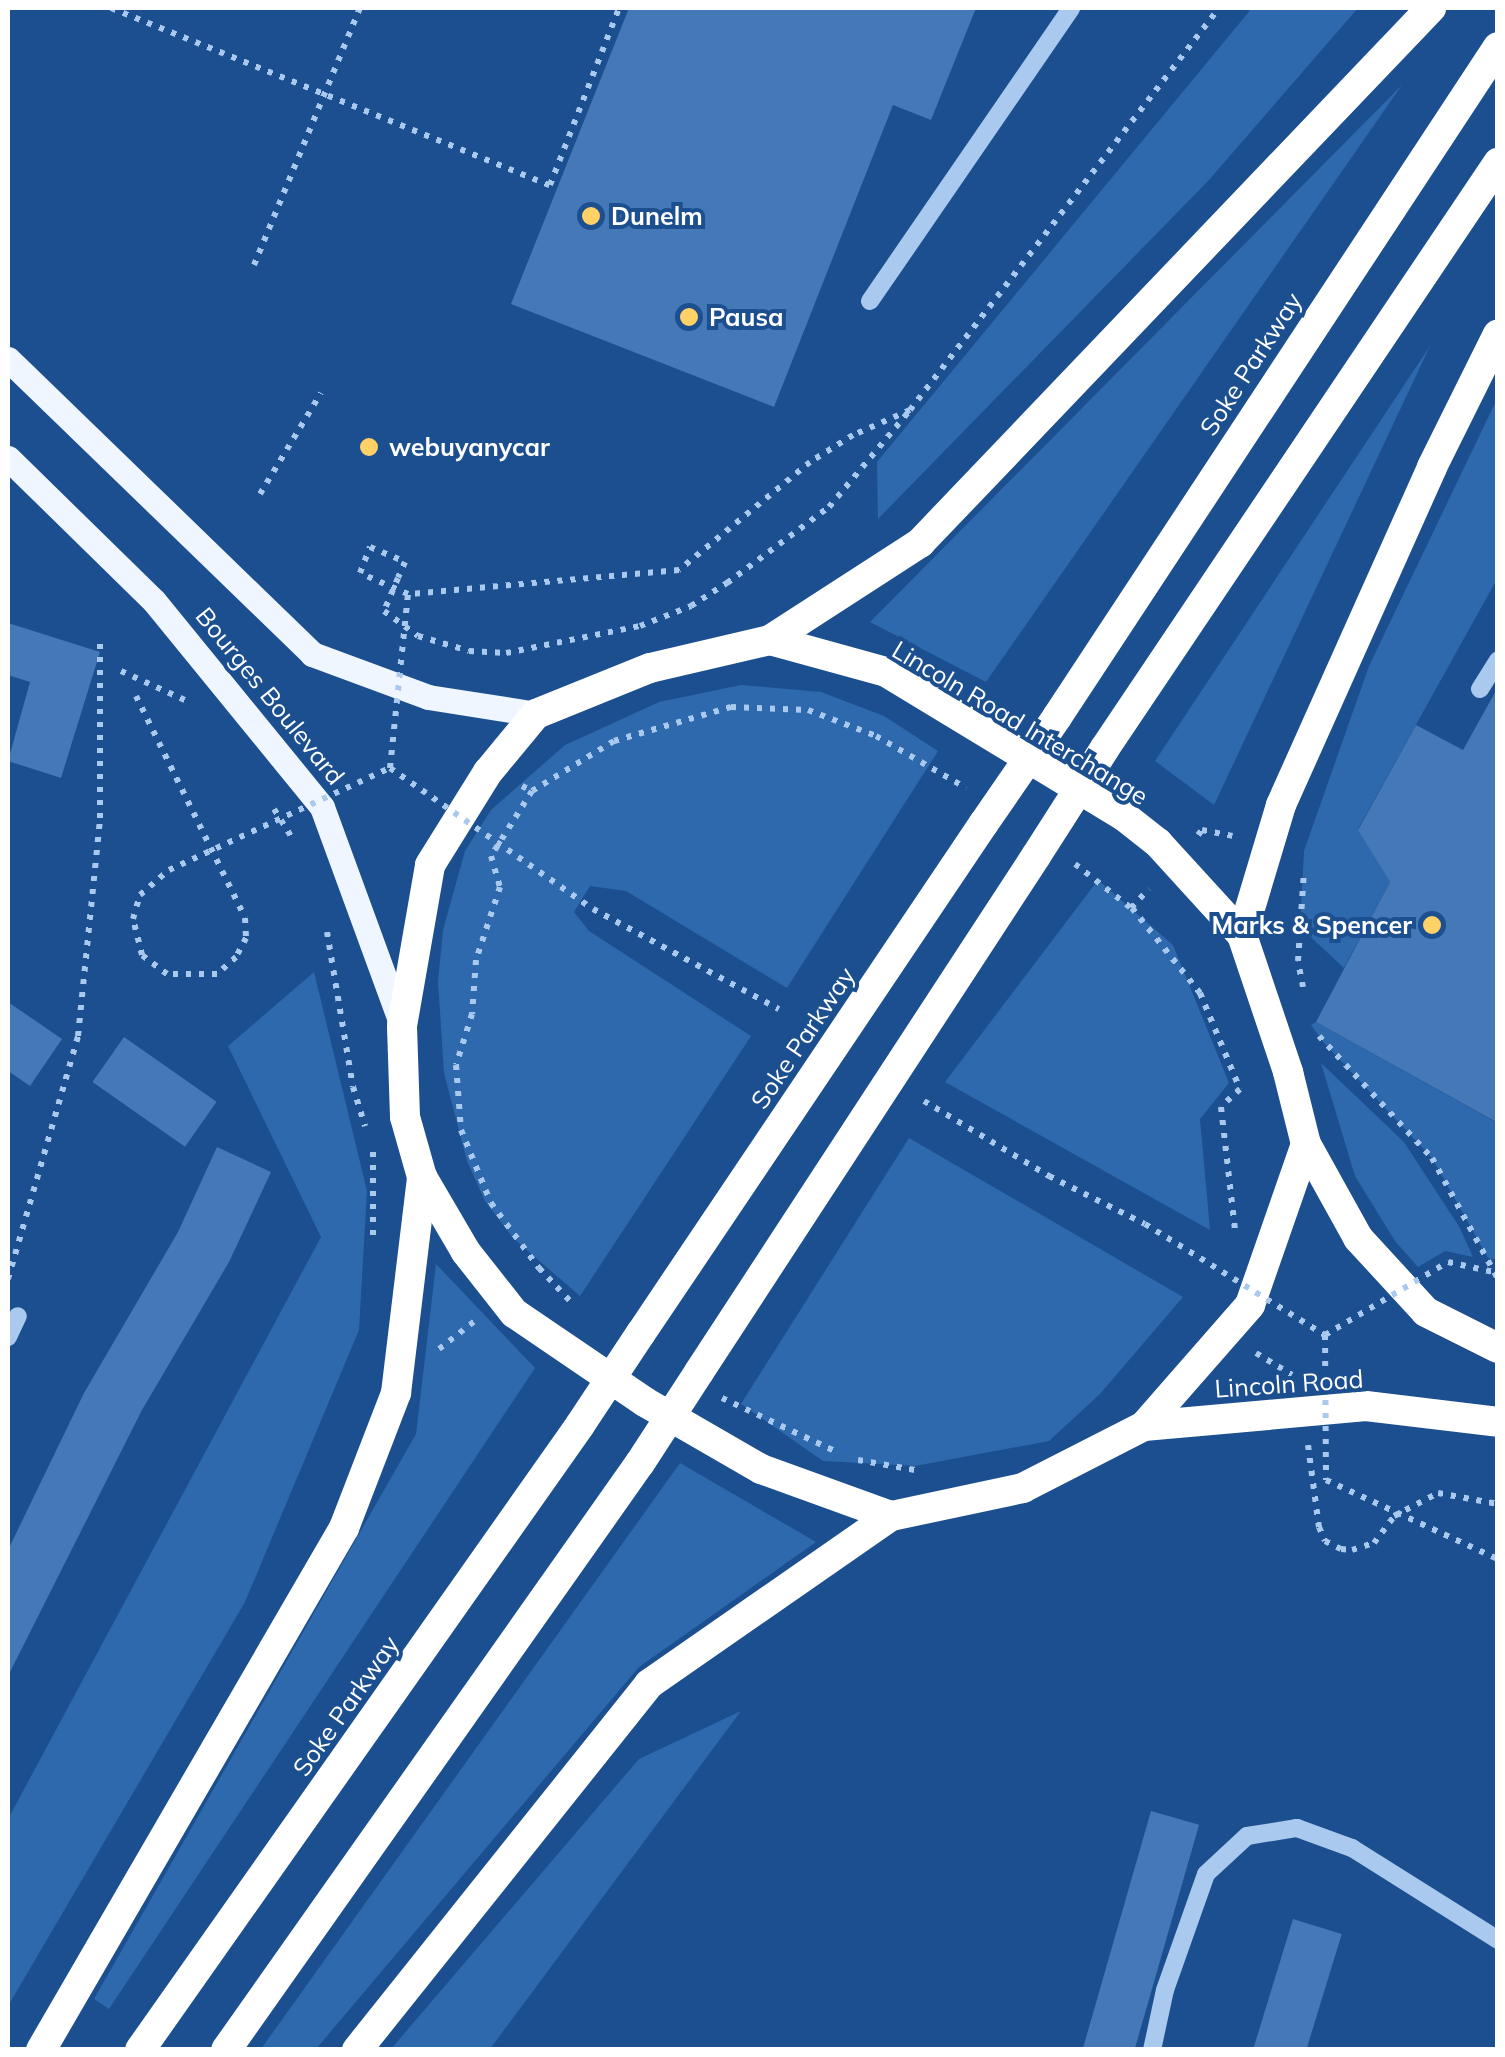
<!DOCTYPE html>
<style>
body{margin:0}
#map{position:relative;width:1505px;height:2057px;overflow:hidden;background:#1b4f8f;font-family:Mulish,sans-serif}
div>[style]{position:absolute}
.green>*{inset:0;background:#2e69ad}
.building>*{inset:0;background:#4478b7;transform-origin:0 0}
.path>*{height:6px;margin-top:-3px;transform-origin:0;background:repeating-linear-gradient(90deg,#a9c9ee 0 5px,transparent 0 13px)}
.minor>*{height:18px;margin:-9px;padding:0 9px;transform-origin:9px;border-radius:9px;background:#a9c9ee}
.major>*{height:25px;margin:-12.5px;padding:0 12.5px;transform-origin:12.5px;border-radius:12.5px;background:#f0f6ff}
.highway>*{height:30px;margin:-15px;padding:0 15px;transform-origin:15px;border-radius:15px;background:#fff}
.path-bridge>*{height:6px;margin-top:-3px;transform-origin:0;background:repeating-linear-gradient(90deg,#a9c9ee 0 5px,transparent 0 13px)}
.highway-bridge>*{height:30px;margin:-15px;padding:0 15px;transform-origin:15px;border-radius:15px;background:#fff}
.dots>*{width:28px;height:28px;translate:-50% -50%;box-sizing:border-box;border:5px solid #1b4f8f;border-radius:50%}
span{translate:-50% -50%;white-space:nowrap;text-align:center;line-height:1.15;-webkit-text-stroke:8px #1b4f8f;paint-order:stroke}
.poi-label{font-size:25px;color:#fff;font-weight:700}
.left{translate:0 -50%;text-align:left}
.right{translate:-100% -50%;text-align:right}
.street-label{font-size:25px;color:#fff}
.frame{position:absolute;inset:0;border:10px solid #fff;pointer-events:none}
</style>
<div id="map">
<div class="green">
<i style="clip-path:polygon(1252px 8px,1358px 8px,1209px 180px,878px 519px,877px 462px)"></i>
<i style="clip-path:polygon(1402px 85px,986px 682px,870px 622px)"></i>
<i style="clip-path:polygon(1430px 346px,1214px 805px,1155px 761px)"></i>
<i style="clip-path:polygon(1497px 399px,1497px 579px,1358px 829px,1390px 882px,1344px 968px,1300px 927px,1304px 851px,1369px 666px)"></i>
<i style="clip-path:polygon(741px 685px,821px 692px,884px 716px,938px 751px,787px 988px,626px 891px,590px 886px,574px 912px,589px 931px,751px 1036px,580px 1296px,513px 1238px,485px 1201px,467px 1161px,444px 1073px,438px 981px,443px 930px,465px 851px,491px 810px,565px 745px,659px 702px)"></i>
<i style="clip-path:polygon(1098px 880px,1173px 945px,1229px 1083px,1200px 1119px,1210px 1230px,945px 1082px)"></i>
<i style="clip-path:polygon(314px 972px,367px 1191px,359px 1330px,245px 1602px,8px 2006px,8px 1819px,321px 1237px,228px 1046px)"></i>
<i style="clip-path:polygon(1316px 1022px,1497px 1123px,1497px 1260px,1488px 1258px,1432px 1158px,1324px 1043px,1311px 1025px)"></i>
<i style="clip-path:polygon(1321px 1063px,1404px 1142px,1460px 1228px,1473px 1257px,1445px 1251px,1418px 1267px,1395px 1241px,1355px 1176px)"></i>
<i style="clip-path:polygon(909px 1138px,1183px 1297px,1100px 1394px,1049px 1441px,915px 1466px,823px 1461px,741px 1404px)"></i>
<i style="clip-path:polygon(436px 1264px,535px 1368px,109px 2009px,94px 1999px,416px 1434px)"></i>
<i style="clip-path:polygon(680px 1463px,816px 1542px,639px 1667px,316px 2049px,261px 2049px)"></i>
<i style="clip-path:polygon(741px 1711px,490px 2049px,391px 2049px,639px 1759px)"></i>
</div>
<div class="building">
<i style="clip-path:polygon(629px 8px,976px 8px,931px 120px,893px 105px,774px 407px,511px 304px)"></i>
<i style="clip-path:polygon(8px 623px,100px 652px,61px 778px,8px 761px,30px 682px,8px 675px)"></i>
<i style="clip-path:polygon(1498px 687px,1498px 1123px,1316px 1022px,1390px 882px,1358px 830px,1416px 725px,1463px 750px)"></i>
<i style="clip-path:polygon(8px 1002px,62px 1039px,30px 1086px,8px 1071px)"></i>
<i style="left:124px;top:1037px;width:113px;height:55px;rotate:35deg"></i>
<i style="clip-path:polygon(217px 1147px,271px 1172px,229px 1262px,142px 1410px,8px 1676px,8px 1550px,84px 1393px,178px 1232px)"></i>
<i style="left:1151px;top:1811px;width:50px;height:250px;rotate:16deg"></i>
<i style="left:1293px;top:1919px;width:51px;height:137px;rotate:17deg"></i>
</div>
<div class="path">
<i style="left:111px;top:8px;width:473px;rotate:22deg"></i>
<i style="left:550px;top:185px;width:190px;rotate:-68.7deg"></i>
<i style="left:254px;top:265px;width:278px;rotate:-67.6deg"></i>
<i style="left:910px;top:410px;width:62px;rotate:156.3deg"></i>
<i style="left:853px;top:435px;width:51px;rotate:147.9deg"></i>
<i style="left:810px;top:462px;width:170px;rotate:140.5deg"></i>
<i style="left:679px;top:570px;width:272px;rotate:174.9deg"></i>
<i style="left:408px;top:594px;width:52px;rotate:-156.4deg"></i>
<i style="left:360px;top:573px;width:28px;rotate:-69deg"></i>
<i style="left:370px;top:547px;width:38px;rotate:23deg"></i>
<i style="left:405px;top:562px;width:17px;rotate:114deg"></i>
<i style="left:398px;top:578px;width:36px;rotate:113deg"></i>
<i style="left:384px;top:611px;width:42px;rotate:36.3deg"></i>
<i style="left:418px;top:636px;width:53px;rotate:16.4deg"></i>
<i style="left:469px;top:651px;width:37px;rotate:3deg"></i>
<i style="left:506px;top:653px;width:137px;rotate:-11.4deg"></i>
<i style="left:640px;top:626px;width:55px;rotate:-21.4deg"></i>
<i style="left:691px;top:606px;width:43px;rotate:-32.6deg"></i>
<i style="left:727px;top:583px;width:127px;rotate:-36.7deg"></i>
<i style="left:829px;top:507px;width:126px;rotate:-50.1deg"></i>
<i style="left:910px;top:410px;width:507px;rotate:-52.45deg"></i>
<i style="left:260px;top:494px;width:118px;rotate:-58.9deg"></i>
<i style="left:121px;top:671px;width:70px;rotate:24.4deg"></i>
<i style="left:136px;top:696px;width:247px;rotate:63.8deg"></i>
<i style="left:245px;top:918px;width:20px;rotate:87deg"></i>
<i style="left:246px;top:938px;width:21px;rotate:118deg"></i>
<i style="left:236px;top:957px;width:25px;rotate:138deg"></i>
<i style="left:217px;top:974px;width:50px;rotate:180deg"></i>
<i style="left:167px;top:974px;width:31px;rotate:-143deg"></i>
<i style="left:142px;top:955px;width:37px;rotate:-104deg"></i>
<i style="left:133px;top:919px;width:25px;rotate:-74deg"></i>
<i style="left:140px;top:895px;width:38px;rotate:-41deg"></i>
<i style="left:522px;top:786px;width:11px;rotate:27deg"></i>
<i style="left:532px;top:791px;width:96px;rotate:-31.4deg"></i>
<i style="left:614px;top:741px;width:122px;rotate:-16.2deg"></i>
<i style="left:731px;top:707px;width:77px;rotate:2.2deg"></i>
<i style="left:808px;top:710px;width:73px;rotate:20.9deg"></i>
<i style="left:876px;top:736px;width:104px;rotate:30deg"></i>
<i style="left:532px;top:791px;width:77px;rotate:122.2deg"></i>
<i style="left:491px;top:856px;width:32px;rotate:74deg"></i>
<i style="left:500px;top:887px;width:77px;rotate:108.2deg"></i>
<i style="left:476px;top:960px;width:54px;rotate:94.2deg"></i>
<i style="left:472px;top:1014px;width:53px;rotate:107.4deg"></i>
<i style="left:456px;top:1065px;width:65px;rotate:85.6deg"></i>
<i style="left:461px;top:1130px;width:79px;rotate:67.7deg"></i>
<i style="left:491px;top:1203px;width:81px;rotate:53.6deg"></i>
<i style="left:539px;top:1268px;width:48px;rotate:46.7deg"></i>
<i style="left:274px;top:809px;width:38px;rotate:58deg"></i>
<i style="left:1198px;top:835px;width:6px;rotate:-51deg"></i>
<i style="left:1202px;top:830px;width:31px;rotate:11deg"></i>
<i style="left:1075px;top:864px;width:71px;rotate:38.2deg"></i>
<i style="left:1131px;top:908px;width:26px;rotate:-47deg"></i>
<i style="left:1132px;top:908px;width:109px;rotate:51.3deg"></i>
<i style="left:1200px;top:993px;width:104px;rotate:67.4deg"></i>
<i style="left:1240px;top:1089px;width:26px;rotate:137deg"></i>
<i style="left:1221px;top:1107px;width:123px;rotate:83.5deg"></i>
<i style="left:593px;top:909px;width:211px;rotate:28.3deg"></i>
<i style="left:327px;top:932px;width:157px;rotate:80.5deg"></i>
<i style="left:353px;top:1087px;width:41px;rotate:72.9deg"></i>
<i style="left:1303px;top:987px;width:26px;rotate:-101deg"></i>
<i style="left:1298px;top:961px;width:91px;rotate:-86.2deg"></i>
<i style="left:1319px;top:1036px;width:166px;rotate:47.2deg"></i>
<i style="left:1432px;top:1158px;width:138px;rotate:61.4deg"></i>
<i style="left:924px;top:1101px;width:146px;rotate:31deg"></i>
<i style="left:1049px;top:1176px;width:107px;rotate:26.6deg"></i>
<i style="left:373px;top:1152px;width:83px;rotate:90deg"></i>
<i style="left:8px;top:1279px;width:253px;rotate:-73.9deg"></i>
<i style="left:78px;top:1036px;width:219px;rotate:-84.2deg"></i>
<i style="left:100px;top:818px;width:180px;rotate:-90deg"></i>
<i style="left:439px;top:1349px;width:47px;rotate:-38.1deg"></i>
<i style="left:1256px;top:1353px;width:42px;rotate:31.4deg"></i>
<i style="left:722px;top:1398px;width:127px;rotate:25.2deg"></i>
<i style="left:1308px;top:1445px;width:83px;rotate:82.4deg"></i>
<i style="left:1319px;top:1527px;width:15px;rotate:67deg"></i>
<i style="left:1325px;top:1541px;width:18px;rotate:27deg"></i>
<i style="left:1341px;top:1549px;width:11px;rotate:5deg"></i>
<i style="left:1352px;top:1550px;width:23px;rotate:-18deg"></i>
<i style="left:1374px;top:1543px;width:34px;rotate:-53deg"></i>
<i style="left:1394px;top:1516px;width:50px;rotate:-27.6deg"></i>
<i style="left:1438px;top:1493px;width:61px;rotate:10.4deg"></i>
<i style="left:858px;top:1460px;width:58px;rotate:10deg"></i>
</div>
<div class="minor">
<i style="left:870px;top:301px;width:355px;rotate:-55.5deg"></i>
<i style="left:1480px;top:689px;width:34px;rotate:-58deg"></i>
<i style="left:8px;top:1337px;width:23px;rotate:-65deg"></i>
<i style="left:1152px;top:2050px;width:61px;rotate:-77.8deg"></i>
<i style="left:1165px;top:1990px;width:123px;rotate:-70.5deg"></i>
<i style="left:1206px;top:1874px;width:56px;rotate:-42.8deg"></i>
<i style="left:1247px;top:1836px;width:51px;rotate:-9.1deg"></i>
<i style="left:1297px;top:1828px;width:59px;rotate:20deg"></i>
<i style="left:1352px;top:1848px;width:173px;rotate:32.2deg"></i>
</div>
<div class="major">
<i style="left:8px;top:359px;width:424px;rotate:44.1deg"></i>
<i style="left:312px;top:654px;width:124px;rotate:20.3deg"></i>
<i style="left:428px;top:697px;width:109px;rotate:8.9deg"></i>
<i style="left:8px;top:458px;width:204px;rotate:44.4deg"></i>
<i style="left:154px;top:601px;width:266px;rotate:50.8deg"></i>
<i style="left:322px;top:807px;width:233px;rotate:69.9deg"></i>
</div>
<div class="highway">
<i style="left:770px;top:640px;width:120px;rotate:15.4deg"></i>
<i style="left:886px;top:672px;width:280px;rotate:31.2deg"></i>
<i style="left:1125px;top:817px;width:42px;rotate:38.2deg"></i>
<i style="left:1158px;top:843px;width:125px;rotate:47.6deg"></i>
<i style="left:1242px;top:935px;width:145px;rotate:71.4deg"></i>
<i style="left:1288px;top:1072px;width:74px;rotate:76deg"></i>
<i style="left:1306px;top:1144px;width:170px;rotate:109.2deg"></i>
<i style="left:1250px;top:1305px;width:161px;rotate:131.2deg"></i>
<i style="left:1144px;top:1426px;width:136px;rotate:152.9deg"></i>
<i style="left:1023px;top:1488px;width:135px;rotate:168deg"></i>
<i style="left:891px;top:1516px;width:138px;rotate:-160.1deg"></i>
<i style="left:761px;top:1469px;width:134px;rotate:-150deg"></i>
<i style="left:645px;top:1402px;width:158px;rotate:-145.8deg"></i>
<i style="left:514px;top:1313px;width:78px;rotate:-128.2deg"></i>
<i style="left:466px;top:1252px;width:87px;rotate:-120.4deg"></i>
<i style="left:422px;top:1177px;width:62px;rotate:-105.8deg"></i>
<i style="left:405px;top:1117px;width:91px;rotate:-91.9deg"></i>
<i style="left:402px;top:1026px;width:163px;rotate:-80.1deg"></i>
<i style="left:430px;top:865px;width:110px;rotate:-58.1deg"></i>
<i style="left:488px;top:772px;width:75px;rotate:-50.4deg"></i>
<i style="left:536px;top:714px;width:123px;rotate:-22deg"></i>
<i style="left:650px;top:668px;width:123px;rotate:-13.1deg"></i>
<i style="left:770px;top:640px;width:179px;rotate:-32.9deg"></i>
<i style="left:920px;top:543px;width:740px;rotate:-46.31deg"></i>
<i style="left:1057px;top:717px;width:802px;rotate:-56.65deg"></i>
<i style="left:1105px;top:748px;width:705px;rotate:-56.11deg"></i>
<i style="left:1242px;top:935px;width:136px;rotate:-73.3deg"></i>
<i style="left:1281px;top:805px;width:370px;rotate:-65.9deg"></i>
<i style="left:1432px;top:467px;width:148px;rotate:-63.6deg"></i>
<i style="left:1306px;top:1144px;width:107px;rotate:61deg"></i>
<i style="left:1358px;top:1238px;width:100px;rotate:47.4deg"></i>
<i style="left:1426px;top:1312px;width:80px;rotate:26.6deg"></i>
<i style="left:641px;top:1333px;width:615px;rotate:-56.08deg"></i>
<i style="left:699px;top:1372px;width:616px;rotate:-56.85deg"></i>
<i style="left:1144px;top:1426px;width:223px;rotate:-5.1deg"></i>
<i style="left:1366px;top:1406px;width:133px;rotate:6.9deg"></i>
<i style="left:41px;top:2050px;width:604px;rotate:-59.87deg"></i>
<i style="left:344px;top:1528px;width:145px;rotate:-68.9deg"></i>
<i style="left:396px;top:1393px;width:218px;rotate:-83.1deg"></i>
<i style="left:140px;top:2050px;width:764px;rotate:-54.85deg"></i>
<i style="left:226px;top:2050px;width:718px;rotate:-54.81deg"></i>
<i style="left:357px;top:2050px;width:468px;rotate:-51.4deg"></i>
<i style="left:649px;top:1684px;width:295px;rotate:-34.8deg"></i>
</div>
<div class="path-bridge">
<i style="left:390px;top:768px;width:247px;rotate:34.8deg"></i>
<i style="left:390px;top:768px;width:175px;rotate:-84.1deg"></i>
<i style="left:169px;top:870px;width:243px;rotate:-24.8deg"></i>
<i style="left:1145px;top:1224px;width:211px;rotate:31.7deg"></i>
<i style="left:1325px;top:1335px;width:145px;rotate:89.6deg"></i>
<i style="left:1326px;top:1480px;width:189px;rotate:24.7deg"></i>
<i style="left:1325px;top:1335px;width:143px;rotate:-30.7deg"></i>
<i style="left:1448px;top:1262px;width:51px;rotate:12.4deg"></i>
</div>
<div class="highway-bridge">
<i style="left:984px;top:823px;width:129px;rotate:-55.4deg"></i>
<i style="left:1036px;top:856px;width:128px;rotate:-57.4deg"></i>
<i style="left:580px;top:1425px;width:110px;rotate:-56.5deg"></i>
<i style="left:640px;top:1463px;width:108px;rotate:-57deg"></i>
</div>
<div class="dots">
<i style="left:591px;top:216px;background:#ffd166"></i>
<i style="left:689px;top:317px;background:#ffd166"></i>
<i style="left:369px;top:447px;background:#ffd166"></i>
<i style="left:1432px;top:925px;background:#ffd166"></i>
</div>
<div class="poi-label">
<span class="left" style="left:611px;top:216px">Dunelm</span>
<span class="left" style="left:709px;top:317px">Pausa</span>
<span class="left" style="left:389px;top:447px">webuyanycar</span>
<span class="right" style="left:1412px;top:925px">Marks &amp; Spencer</span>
</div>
<div class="street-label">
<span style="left:1251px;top:364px;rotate:-57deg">Soke Parkway</span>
<span style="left:270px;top:696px;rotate:51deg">Bourges Boulevard</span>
<span style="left:1020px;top:723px;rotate:31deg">Lincoln Road Interchange</span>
<span style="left:803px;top:1038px;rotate:-56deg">Soke Parkway</span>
<span style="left:1289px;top:1384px;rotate:-4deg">Lincoln Road</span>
<span style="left:346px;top:1706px;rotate:-55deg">Soke Parkway</span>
</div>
<div class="frame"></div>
</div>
